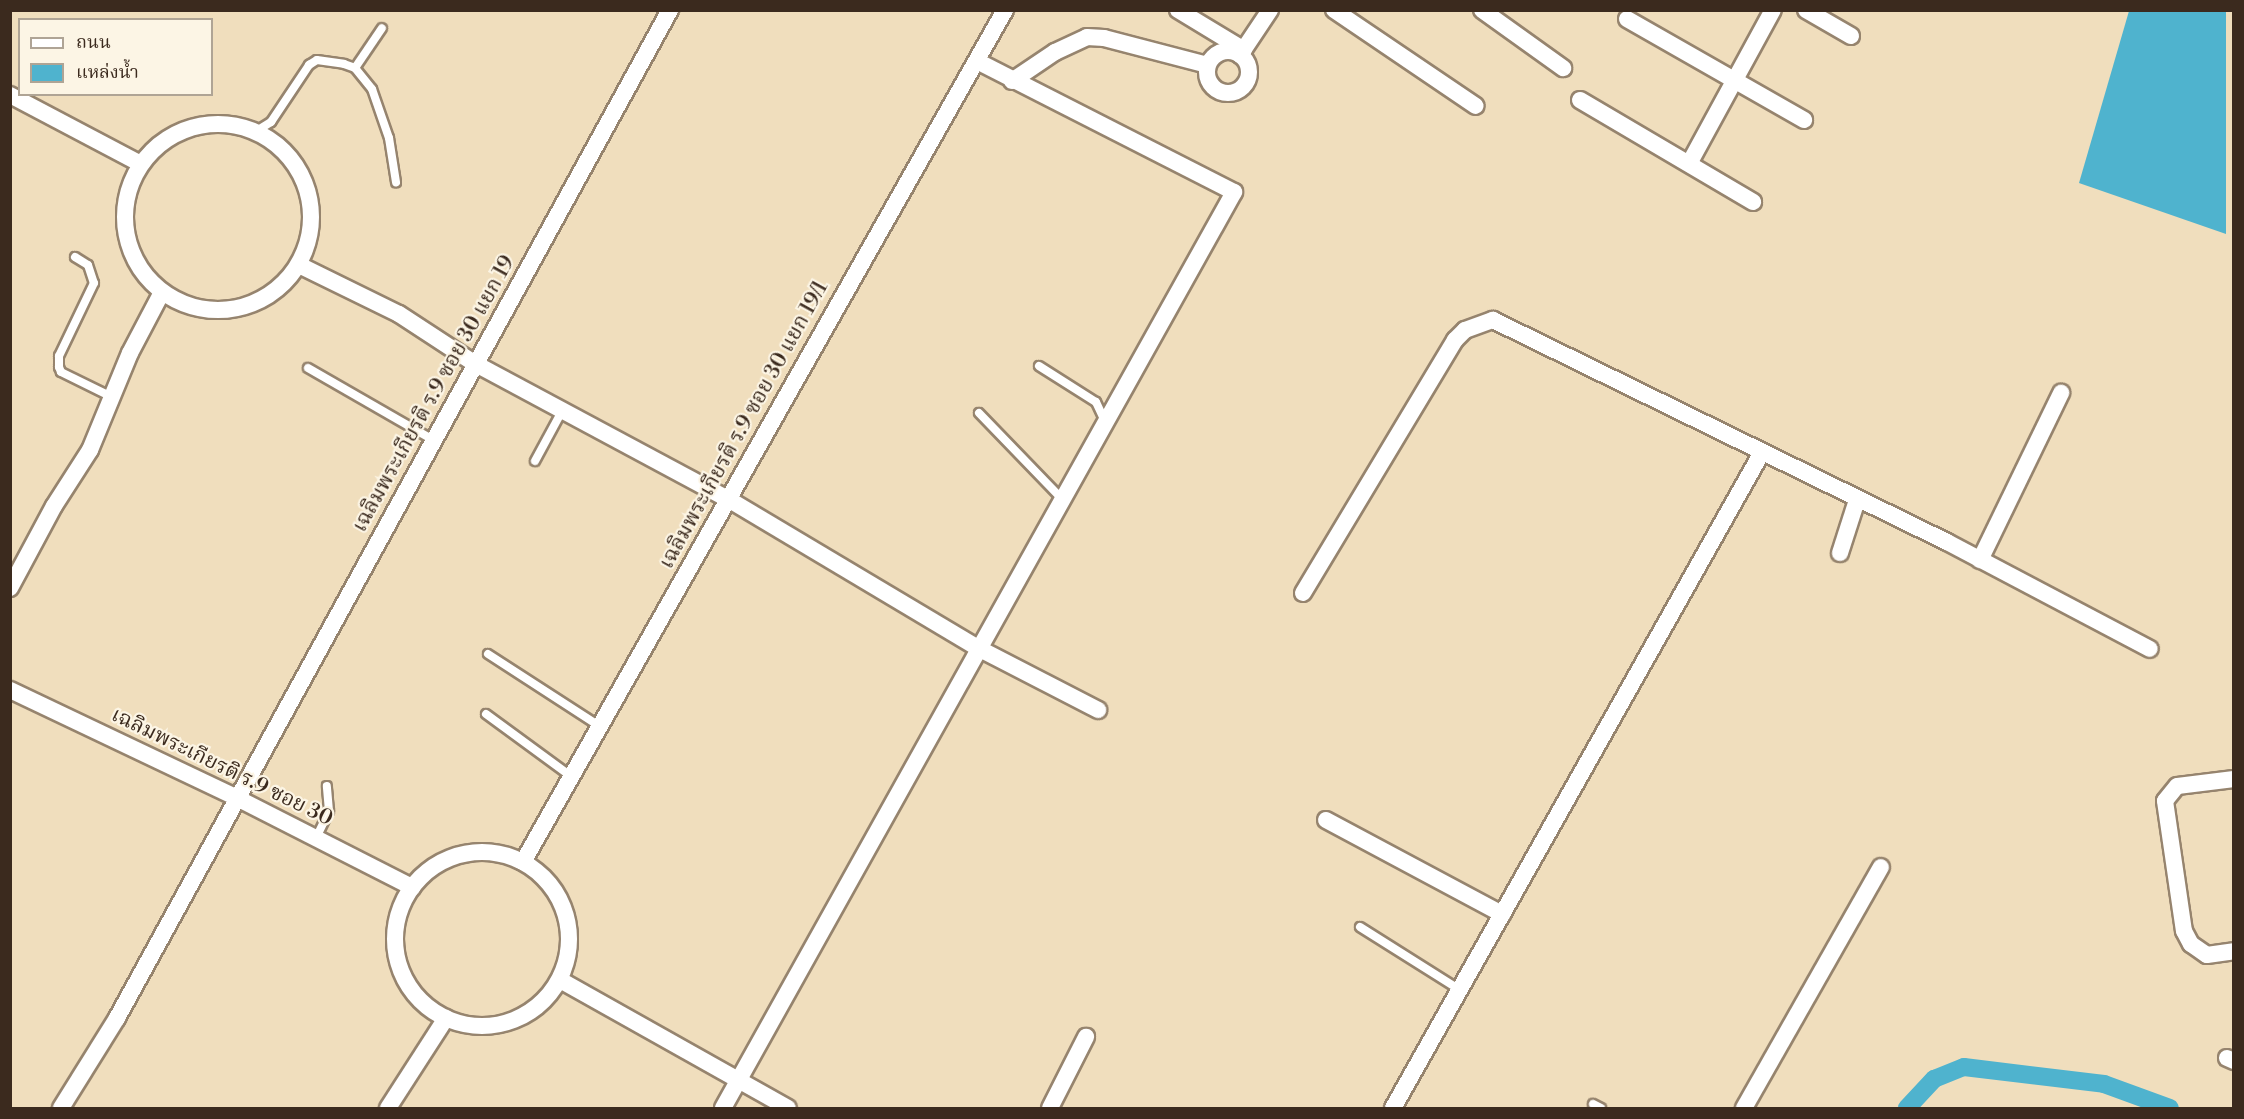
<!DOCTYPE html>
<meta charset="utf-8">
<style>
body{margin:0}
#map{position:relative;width:2244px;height:1119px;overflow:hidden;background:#f0debd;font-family:"Libre Bodoni","Noto Serif Thai",serif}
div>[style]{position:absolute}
.water>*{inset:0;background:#4fb3ce}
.canal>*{height:18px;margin:-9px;padding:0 9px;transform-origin:9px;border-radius:9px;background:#4fb3ce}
.roads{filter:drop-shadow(2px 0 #96846e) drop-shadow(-2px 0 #96846e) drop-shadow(0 2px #96846e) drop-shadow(0 -2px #96846e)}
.lane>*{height:8px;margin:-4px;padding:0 4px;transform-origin:4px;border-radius:4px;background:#fff}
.street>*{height:16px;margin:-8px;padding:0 8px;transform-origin:8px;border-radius:8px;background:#fff}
.street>.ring{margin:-8px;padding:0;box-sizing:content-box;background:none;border:16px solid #fff;border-radius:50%}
span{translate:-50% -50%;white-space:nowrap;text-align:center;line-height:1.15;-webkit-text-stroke:4.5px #fcf5e5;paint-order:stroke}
.street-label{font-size:21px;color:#3b2a1e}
.frame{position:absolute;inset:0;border:12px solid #3b2a1e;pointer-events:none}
.legend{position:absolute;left:18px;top:18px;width:195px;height:78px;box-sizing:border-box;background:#fcf5e5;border:2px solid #afa495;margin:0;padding:8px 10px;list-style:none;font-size:18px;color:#3b2a1e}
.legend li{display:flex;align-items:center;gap:12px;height:30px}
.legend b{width:30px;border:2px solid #afa495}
</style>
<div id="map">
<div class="water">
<i style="clip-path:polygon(2129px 11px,2226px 11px,2226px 234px,2079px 183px)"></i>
</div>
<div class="canal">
<i style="left:1907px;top:1108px;width:40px;rotate:-47deg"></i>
<i style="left:1934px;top:1079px;width:32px;rotate:-22deg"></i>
<i style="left:1964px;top:1067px;width:141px;rotate:6.9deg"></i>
<i style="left:2104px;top:1084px;width:70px;rotate:20deg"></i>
</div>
<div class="roads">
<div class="lane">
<i style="left:355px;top:68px;width:48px;rotate:-56deg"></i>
<i style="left:255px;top:132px;width:19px;rotate:-32deg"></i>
<i style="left:271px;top:122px;width:69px;rotate:-56.3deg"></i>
<i style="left:309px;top:65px;width:9px;rotate:-32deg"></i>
<i style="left:317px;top:60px;width:27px;rotate:8deg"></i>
<i style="left:344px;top:64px;width:12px;rotate:20deg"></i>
<i style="left:355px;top:68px;width:27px;rotate:51deg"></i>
<i style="left:372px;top:89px;width:52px;rotate:70.9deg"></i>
<i style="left:389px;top:138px;width:45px;rotate:81deg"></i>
<i style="left:75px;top:257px;width:15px;rotate:32deg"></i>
<i style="left:88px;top:265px;width:19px;rotate:72deg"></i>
<i style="left:94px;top:283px;width:81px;rotate:115.6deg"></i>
<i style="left:59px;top:356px;width:11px;rotate:90deg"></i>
<i style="left:59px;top:367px;width:5px;rotate:68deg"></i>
<i style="left:61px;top:372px;width:57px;rotate:26.1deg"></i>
<i style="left:1039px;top:366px;width:67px;rotate:32.3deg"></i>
<i style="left:1096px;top:402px;width:23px;rotate:65deg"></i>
<i style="left:308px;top:368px;width:146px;rotate:29.9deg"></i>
<i style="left:979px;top:413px;width:122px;rotate:46deg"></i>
<i style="left:535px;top:461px;width:57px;rotate:-61.6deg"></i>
<i style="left:488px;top:654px;width:135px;rotate:32.9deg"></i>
<i style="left:486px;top:714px;width:107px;rotate:36.2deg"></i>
<i style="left:316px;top:838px;width:30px;rotate:-64deg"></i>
<i style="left:329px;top:811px;width:25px;rotate:-95deg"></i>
<i style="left:1360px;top:927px;width:118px;rotate:32.2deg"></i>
<i style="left:1593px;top:1104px;width:9px;rotate:27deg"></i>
</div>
<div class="street">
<i style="left:1178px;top:10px;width:77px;rotate:31.2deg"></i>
<i style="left:1334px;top:10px;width:171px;rotate:34.1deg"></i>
<i style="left:1482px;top:10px;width:100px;rotate:35.6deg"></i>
<i style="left:1806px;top:10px;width:52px;rotate:30deg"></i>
<i style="left:1627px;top:19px;width:204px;rotate:29.7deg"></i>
<i class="ring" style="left:1207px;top:51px;width:26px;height:26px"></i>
<i style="left:1240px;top:55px;width:54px;rotate:-56.3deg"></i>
<i style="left:1012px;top:81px;width:52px;rotate:-34deg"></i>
<i style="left:1055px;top:52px;width:35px;rotate:-25deg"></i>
<i style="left:1087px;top:37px;width:17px;rotate:3deg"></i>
<i style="left:1104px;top:38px;width:107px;rotate:14.6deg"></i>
<i style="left:10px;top:95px;width:148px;rotate:27.8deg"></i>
<i style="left:1580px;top:100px;width:201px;rotate:30.5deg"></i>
<i class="ring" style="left:125px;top:124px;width:170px;height:170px"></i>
<i style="left:1690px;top:162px;width:173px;rotate:-61.4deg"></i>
<i style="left:299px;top:265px;width:111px;rotate:26.1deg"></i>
<i style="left:399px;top:314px;width:90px;rotate:33.2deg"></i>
<i style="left:474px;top:363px;width:288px;rotate:28.2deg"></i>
<i style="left:728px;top:499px;width:293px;rotate:30.8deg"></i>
<i style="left:980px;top:649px;width:133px;rotate:27.3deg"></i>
<i style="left:1840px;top:553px;width:56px;rotate:-72.2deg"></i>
<i style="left:1980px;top:560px;width:186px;rotate:-64.1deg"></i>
<i style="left:10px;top:588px;width:93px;rotate:-61.8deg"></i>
<i style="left:54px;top:506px;width:67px;rotate:-57.3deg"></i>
<i style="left:90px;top:450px;width:105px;rotate:-67.6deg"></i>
<i style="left:130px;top:353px;width:69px;rotate:-62.3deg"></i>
<i style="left:1303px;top:593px;width:295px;rotate:-59deg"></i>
<i style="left:1455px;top:340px;width:14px;rotate:-45deg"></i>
<i style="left:1465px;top:330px;width:30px;rotate:-20deg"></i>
<i style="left:1493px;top:320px;width:505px;rotate:26.06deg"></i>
<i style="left:1947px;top:542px;width:229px;rotate:27.8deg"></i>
<i style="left:10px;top:690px;width:249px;rotate:25.4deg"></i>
<i style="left:235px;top:797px;width:199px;rotate:27deg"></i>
<i style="left:2234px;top:779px;width:57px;rotate:173deg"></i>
<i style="left:2177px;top:786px;width:19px;rotate:129deg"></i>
<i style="left:2165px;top:801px;width:131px;rotate:81.7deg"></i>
<i style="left:2184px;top:931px;width:15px;rotate:62deg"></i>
<i style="left:2191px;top:944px;width:19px;rotate:35deg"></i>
<i style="left:2207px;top:955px;width:27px;rotate:-8deg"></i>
<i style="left:1326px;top:820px;width:200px;rotate:28.1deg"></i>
<i class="ring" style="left:395px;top:852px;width:158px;height:158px"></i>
<i style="left:523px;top:862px;width:979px;rotate:-60.5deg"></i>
<i style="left:560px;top:980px;width:261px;rotate:29.3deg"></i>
<i style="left:2227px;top:1058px;width:8px;rotate:23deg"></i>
<i style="left:61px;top:1108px;width:106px;rotate:-58.1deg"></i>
<i style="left:117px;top:1018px;width:1150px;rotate:-61.25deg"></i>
<i style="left:388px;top:1108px;width:107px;rotate:-57.2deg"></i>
<i style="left:723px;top:1108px;width:1049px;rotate:-60.84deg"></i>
<i style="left:1234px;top:192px;width:288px;rotate:-153deg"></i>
<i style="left:1050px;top:1108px;width:80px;rotate:-63.1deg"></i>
<i style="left:1393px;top:1108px;width:750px;rotate:-60.63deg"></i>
<i style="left:1744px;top:1108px;width:277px;rotate:-60.4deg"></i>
</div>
</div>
<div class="street-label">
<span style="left:434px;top:394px;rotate:-61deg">เฉลิมพระเกียรติ ร.9 ซอย 30 แยก 19</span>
<span style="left:744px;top:425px;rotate:-61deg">เฉลิมพระเกียรติ ร.9 ซอย 30 แยก 19/1</span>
<span style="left:222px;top:767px;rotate:26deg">เฉลิมพระเกียรติ ร.9 ซอย 30</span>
</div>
<div class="frame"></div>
<ul class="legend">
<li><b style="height:8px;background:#fff"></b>ถนน</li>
<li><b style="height:16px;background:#4fb3ce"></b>แหล่งน้ำ</li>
</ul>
</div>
